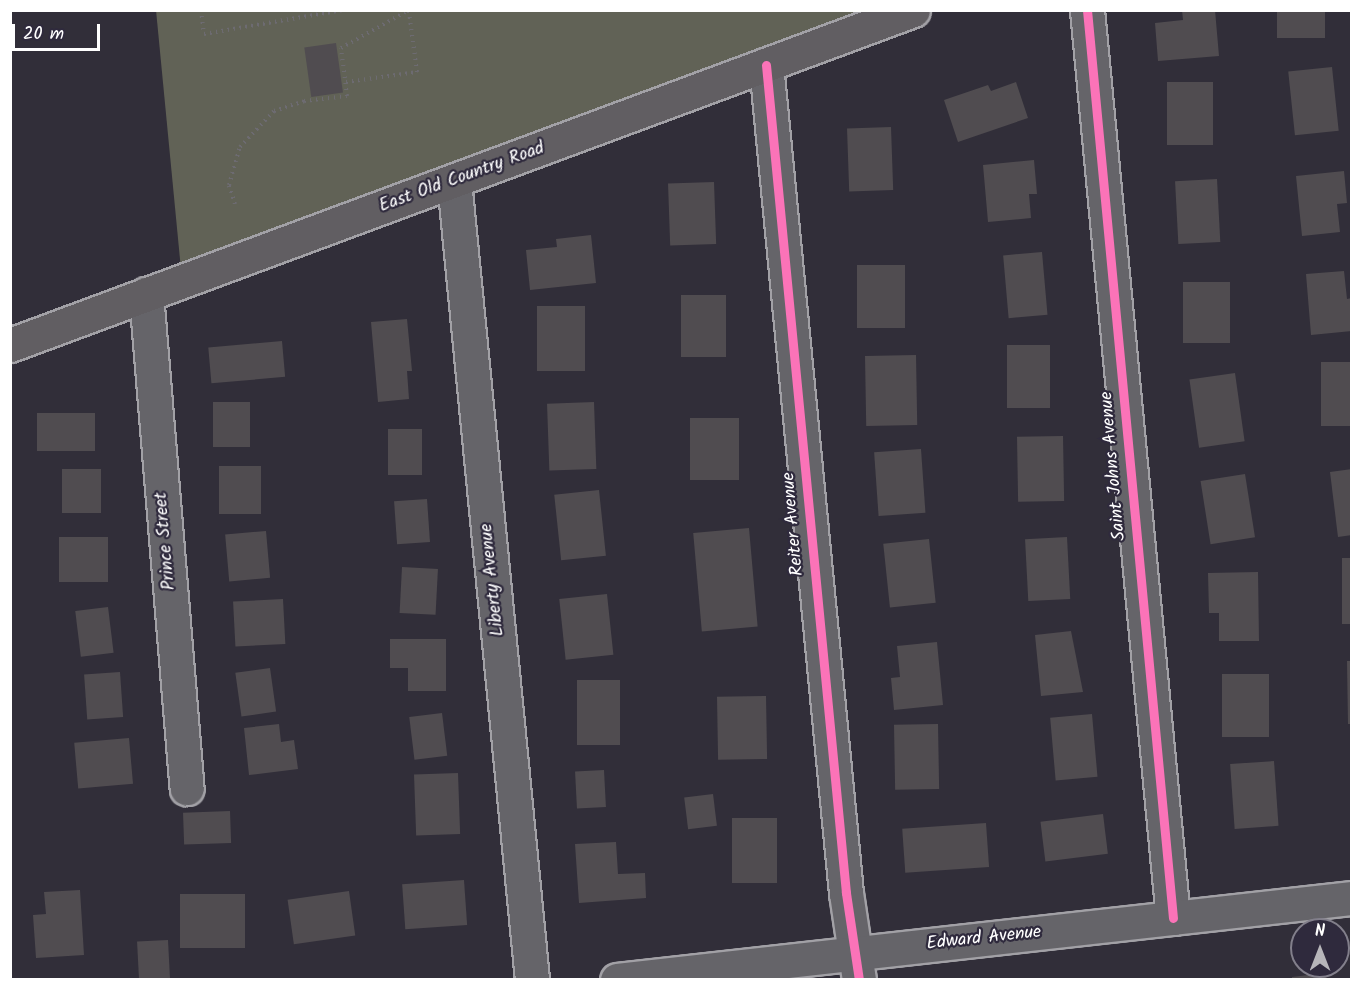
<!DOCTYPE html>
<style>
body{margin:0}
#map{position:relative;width:1362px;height:990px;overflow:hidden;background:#312e39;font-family:Kalam,sans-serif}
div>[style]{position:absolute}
.green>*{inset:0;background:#616256}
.building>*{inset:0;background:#504c50;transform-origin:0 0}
.path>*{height:4px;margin-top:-2px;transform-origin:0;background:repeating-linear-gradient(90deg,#6d6b71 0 1.5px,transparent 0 6px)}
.roads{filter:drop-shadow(2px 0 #a2a1a6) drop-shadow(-2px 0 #a2a1a6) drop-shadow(0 2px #a2a1a6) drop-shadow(0 -2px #a2a1a6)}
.minor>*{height:33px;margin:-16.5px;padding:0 16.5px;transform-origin:16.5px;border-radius:16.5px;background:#656469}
.major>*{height:33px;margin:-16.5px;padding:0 16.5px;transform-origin:16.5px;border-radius:16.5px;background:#615e62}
.cycleway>*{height:9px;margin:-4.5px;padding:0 4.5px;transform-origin:4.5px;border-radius:4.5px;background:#fb73b8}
span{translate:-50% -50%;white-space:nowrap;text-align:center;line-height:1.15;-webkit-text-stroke:4.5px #2f2a3d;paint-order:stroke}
.street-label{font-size:18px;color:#fff}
.frame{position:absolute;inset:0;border:12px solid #fff;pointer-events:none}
.north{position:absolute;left:1290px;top:918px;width:60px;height:60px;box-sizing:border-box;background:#2f2a3d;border:2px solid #827f8b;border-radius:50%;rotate:0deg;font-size:16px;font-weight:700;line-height:24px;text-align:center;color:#fff}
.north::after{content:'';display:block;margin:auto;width:21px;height:27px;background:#b7b6ba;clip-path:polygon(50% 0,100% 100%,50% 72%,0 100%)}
.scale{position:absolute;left:12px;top:24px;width:88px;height:27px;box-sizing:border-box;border:3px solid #fff;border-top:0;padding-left:8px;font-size:18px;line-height:21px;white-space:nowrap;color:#fff;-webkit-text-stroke:4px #2f2a3d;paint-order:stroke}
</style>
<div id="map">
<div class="green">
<i style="clip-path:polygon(156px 10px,913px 11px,182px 280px)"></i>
</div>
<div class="building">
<i style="clip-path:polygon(1182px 10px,1215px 10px,1219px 56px,1158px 61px,1155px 23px,1183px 20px)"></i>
<i style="left:1277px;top:10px;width:48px;height:28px"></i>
<i style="left:336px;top:43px;width:50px;height:32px;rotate:82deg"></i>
<i style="left:1332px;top:67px;width:64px;height:44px;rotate:84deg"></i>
<i style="clip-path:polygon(1016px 82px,1028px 118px,958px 142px,944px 100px,988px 85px,991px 91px)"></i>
<i style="left:1167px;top:82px;width:46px;height:63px"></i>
<i style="left:891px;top:127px;width:63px;height:44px;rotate:88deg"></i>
<i style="clip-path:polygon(1034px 160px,1037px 194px,1029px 194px,1031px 218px,988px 222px,983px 165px)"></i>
<i style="clip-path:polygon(1344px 171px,1347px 203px,1337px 204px,1340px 232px,1302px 236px,1296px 176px)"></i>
<i style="left:1217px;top:179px;width:63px;height:42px;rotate:87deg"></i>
<i style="left:714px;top:182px;width:62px;height:46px;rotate:88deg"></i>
<i style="clip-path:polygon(591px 235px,596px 283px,530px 290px,526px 250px,557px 247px,556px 239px)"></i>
<i style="left:1042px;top:252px;width:63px;height:39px;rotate:85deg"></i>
<i style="left:857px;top:265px;width:48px;height:63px"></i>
<i style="clip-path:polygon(1344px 271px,1347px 299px,1352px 298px,1352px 331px,1311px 335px,1306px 274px)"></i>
<i style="left:1183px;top:282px;width:47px;height:61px"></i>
<i style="left:681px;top:295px;width:45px;height:62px"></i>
<i style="left:537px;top:306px;width:48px;height:65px"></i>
<i style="clip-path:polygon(407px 319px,412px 371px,407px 371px,409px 399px,378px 402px,371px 322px)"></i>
<i style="left:282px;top:341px;width:36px;height:74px;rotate:85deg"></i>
<i style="left:1050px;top:345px;width:63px;height:43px;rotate:90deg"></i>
<i style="left:916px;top:355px;width:70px;height:51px;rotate:89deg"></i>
<i style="left:1352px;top:362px;width:64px;height:31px;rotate:90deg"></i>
<i style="left:1235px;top:373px;width:69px;height:46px;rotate:82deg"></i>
<i style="left:213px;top:402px;width:37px;height:45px"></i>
<i style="left:594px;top:402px;width:67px;height:47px;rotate:88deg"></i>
<i style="left:37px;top:413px;width:58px;height:38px"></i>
<i style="left:690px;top:418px;width:49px;height:62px"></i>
<i style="left:388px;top:429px;width:34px;height:46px"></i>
<i style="left:1063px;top:436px;width:65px;height:46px;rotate:89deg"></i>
<i style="left:921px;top:449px;width:64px;height:47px;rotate:86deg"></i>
<i style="left:219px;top:466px;width:42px;height:48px"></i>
<i style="left:62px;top:469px;width:39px;height:44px"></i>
<i style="clip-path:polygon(1352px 469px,1352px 535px,1338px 537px,1330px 472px)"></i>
<i style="left:1245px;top:474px;width:64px;height:45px;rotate:81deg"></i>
<i style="left:599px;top:490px;width:66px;height:45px;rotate:84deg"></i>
<i style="left:427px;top:499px;width:43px;height:33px;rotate:86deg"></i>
<i style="left:749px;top:528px;width:99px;height:56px;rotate:85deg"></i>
<i style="left:266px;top:531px;width:47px;height:41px;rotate:85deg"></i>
<i style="left:59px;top:537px;width:49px;height:45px"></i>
<i style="left:1067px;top:537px;width:62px;height:42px;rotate:87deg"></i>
<i style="left:929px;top:539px;width:64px;height:46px;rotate:84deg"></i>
<i style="left:1342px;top:558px;width:10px;height:66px"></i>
<i style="left:402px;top:567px;width:36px;height:46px;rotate:3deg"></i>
<i style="clip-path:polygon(1258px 572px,1259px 641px,1219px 641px,1219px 613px,1209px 613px,1208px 573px)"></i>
<i style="left:607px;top:594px;width:61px;height:48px;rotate:84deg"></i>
<i style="left:283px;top:599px;width:45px;height:50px;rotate:87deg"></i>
<i style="left:108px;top:607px;width:46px;height:33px;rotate:83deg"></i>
<i style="clip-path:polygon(1071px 631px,1083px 692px,1041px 696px,1035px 635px)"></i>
<i style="clip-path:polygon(390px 639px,446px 639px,446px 691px,408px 691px,408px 668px,390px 668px)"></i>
<i style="clip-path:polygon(937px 642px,943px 705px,894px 710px,891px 678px,900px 677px,897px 646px)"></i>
<i style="clip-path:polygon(1347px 661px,1352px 661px,1352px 724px,1348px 724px)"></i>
<i style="left:270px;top:668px;width:44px;height:35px;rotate:82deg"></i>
<i style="left:120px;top:672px;width:45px;height:36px;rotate:86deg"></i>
<i style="left:1222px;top:674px;width:47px;height:63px"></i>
<i style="left:577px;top:680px;width:43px;height:65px"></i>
<i style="left:766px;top:696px;width:63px;height:49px;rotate:89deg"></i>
<i style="left:442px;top:713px;width:43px;height:33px;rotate:83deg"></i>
<i style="left:1092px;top:714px;width:63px;height:42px;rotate:85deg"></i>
<i style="clip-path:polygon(279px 724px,281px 742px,294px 740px,298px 769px,249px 775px,244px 728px)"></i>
<i style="left:938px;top:724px;width:65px;height:44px;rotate:89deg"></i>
<i style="left:129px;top:738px;width:46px;height:55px;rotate:85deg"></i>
<i style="left:1274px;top:761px;width:65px;height:44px;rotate:86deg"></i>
<i style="left:604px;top:770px;width:37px;height:29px;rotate:87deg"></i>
<i style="left:458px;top:773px;width:61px;height:44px;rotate:88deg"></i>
<i style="left:713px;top:794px;width:32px;height:29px;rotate:83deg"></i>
<i style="left:230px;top:811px;width:32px;height:47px;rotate:88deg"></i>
<i style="left:1103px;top:814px;width:40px;height:63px;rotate:83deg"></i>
<i style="left:732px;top:818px;width:45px;height:65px"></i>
<i style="left:986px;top:823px;width:44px;height:84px;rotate:86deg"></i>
<i style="clip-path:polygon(616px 842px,618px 874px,645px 873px,646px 898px,579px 903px,575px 844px)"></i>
<i style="left:464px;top:880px;width:45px;height:62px;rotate:86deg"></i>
<i style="clip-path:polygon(80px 890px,84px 955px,36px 958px,33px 915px,46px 914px,44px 892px)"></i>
<i style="left:349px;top:891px;width:45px;height:62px;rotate:82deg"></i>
<i style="left:180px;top:894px;width:65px;height:54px"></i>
<i style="left:168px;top:940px;width:40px;height:31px;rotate:87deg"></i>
<i style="clip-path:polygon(1325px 973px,1326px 980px,1292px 980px,1292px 977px)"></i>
</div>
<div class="path">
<i style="left:201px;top:10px;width:24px;rotate:83deg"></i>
<i style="left:204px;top:34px;width:141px;rotate:-9.8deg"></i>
<i style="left:346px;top:82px;width:72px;rotate:-8deg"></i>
<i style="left:417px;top:72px;width:61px;rotate:-97.6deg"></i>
<i style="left:235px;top:204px;width:20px;rotate:-108deg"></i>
<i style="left:229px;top:185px;width:40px;rotate:-74deg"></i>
<i style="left:240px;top:147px;width:50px;rotate:-46.6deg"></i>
<i style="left:274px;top:111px;width:32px;rotate:-18deg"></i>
<i style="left:304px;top:101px;width:43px;rotate:-6.6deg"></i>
<i style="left:347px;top:96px;width:48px;rotate:-97.1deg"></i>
<i style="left:341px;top:48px;width:78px;rotate:-29.2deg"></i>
</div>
<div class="roads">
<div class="minor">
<i style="left:1087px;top:10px;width:912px;rotate:84.59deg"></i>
<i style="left:766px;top:65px;width:832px;rotate:84.48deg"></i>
<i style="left:846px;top:893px;width:88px;rotate:81.5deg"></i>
<i style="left:454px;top:181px;width:803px;rotate:84.42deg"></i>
<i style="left:146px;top:294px;width:496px;rotate:85.3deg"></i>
<i style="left:617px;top:980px;width:740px;rotate:-6.37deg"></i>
</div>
<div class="major">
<i style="left:10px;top:345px;width:963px;rotate:-20.35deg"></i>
</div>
</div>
<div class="cycleway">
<i style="left:1087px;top:10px;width:912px;rotate:84.59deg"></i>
<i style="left:766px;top:65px;width:832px;rotate:84.48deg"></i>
<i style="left:846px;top:893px;width:88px;rotate:81.5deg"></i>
</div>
<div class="street-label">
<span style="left:462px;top:178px;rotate:-20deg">East Old Country Road</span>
<span style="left:1114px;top:466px;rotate:-95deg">Saint Johns Avenue</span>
<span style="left:794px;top:524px;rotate:-95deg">Reiter Avenue</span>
<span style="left:166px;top:541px;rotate:-95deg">Prince Street</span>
<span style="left:493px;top:580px;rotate:-96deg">Liberty Avenue</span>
<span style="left:984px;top:939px;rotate:-6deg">Edward Avenue</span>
</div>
<div class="frame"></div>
<div class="north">N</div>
<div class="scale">20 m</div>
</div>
